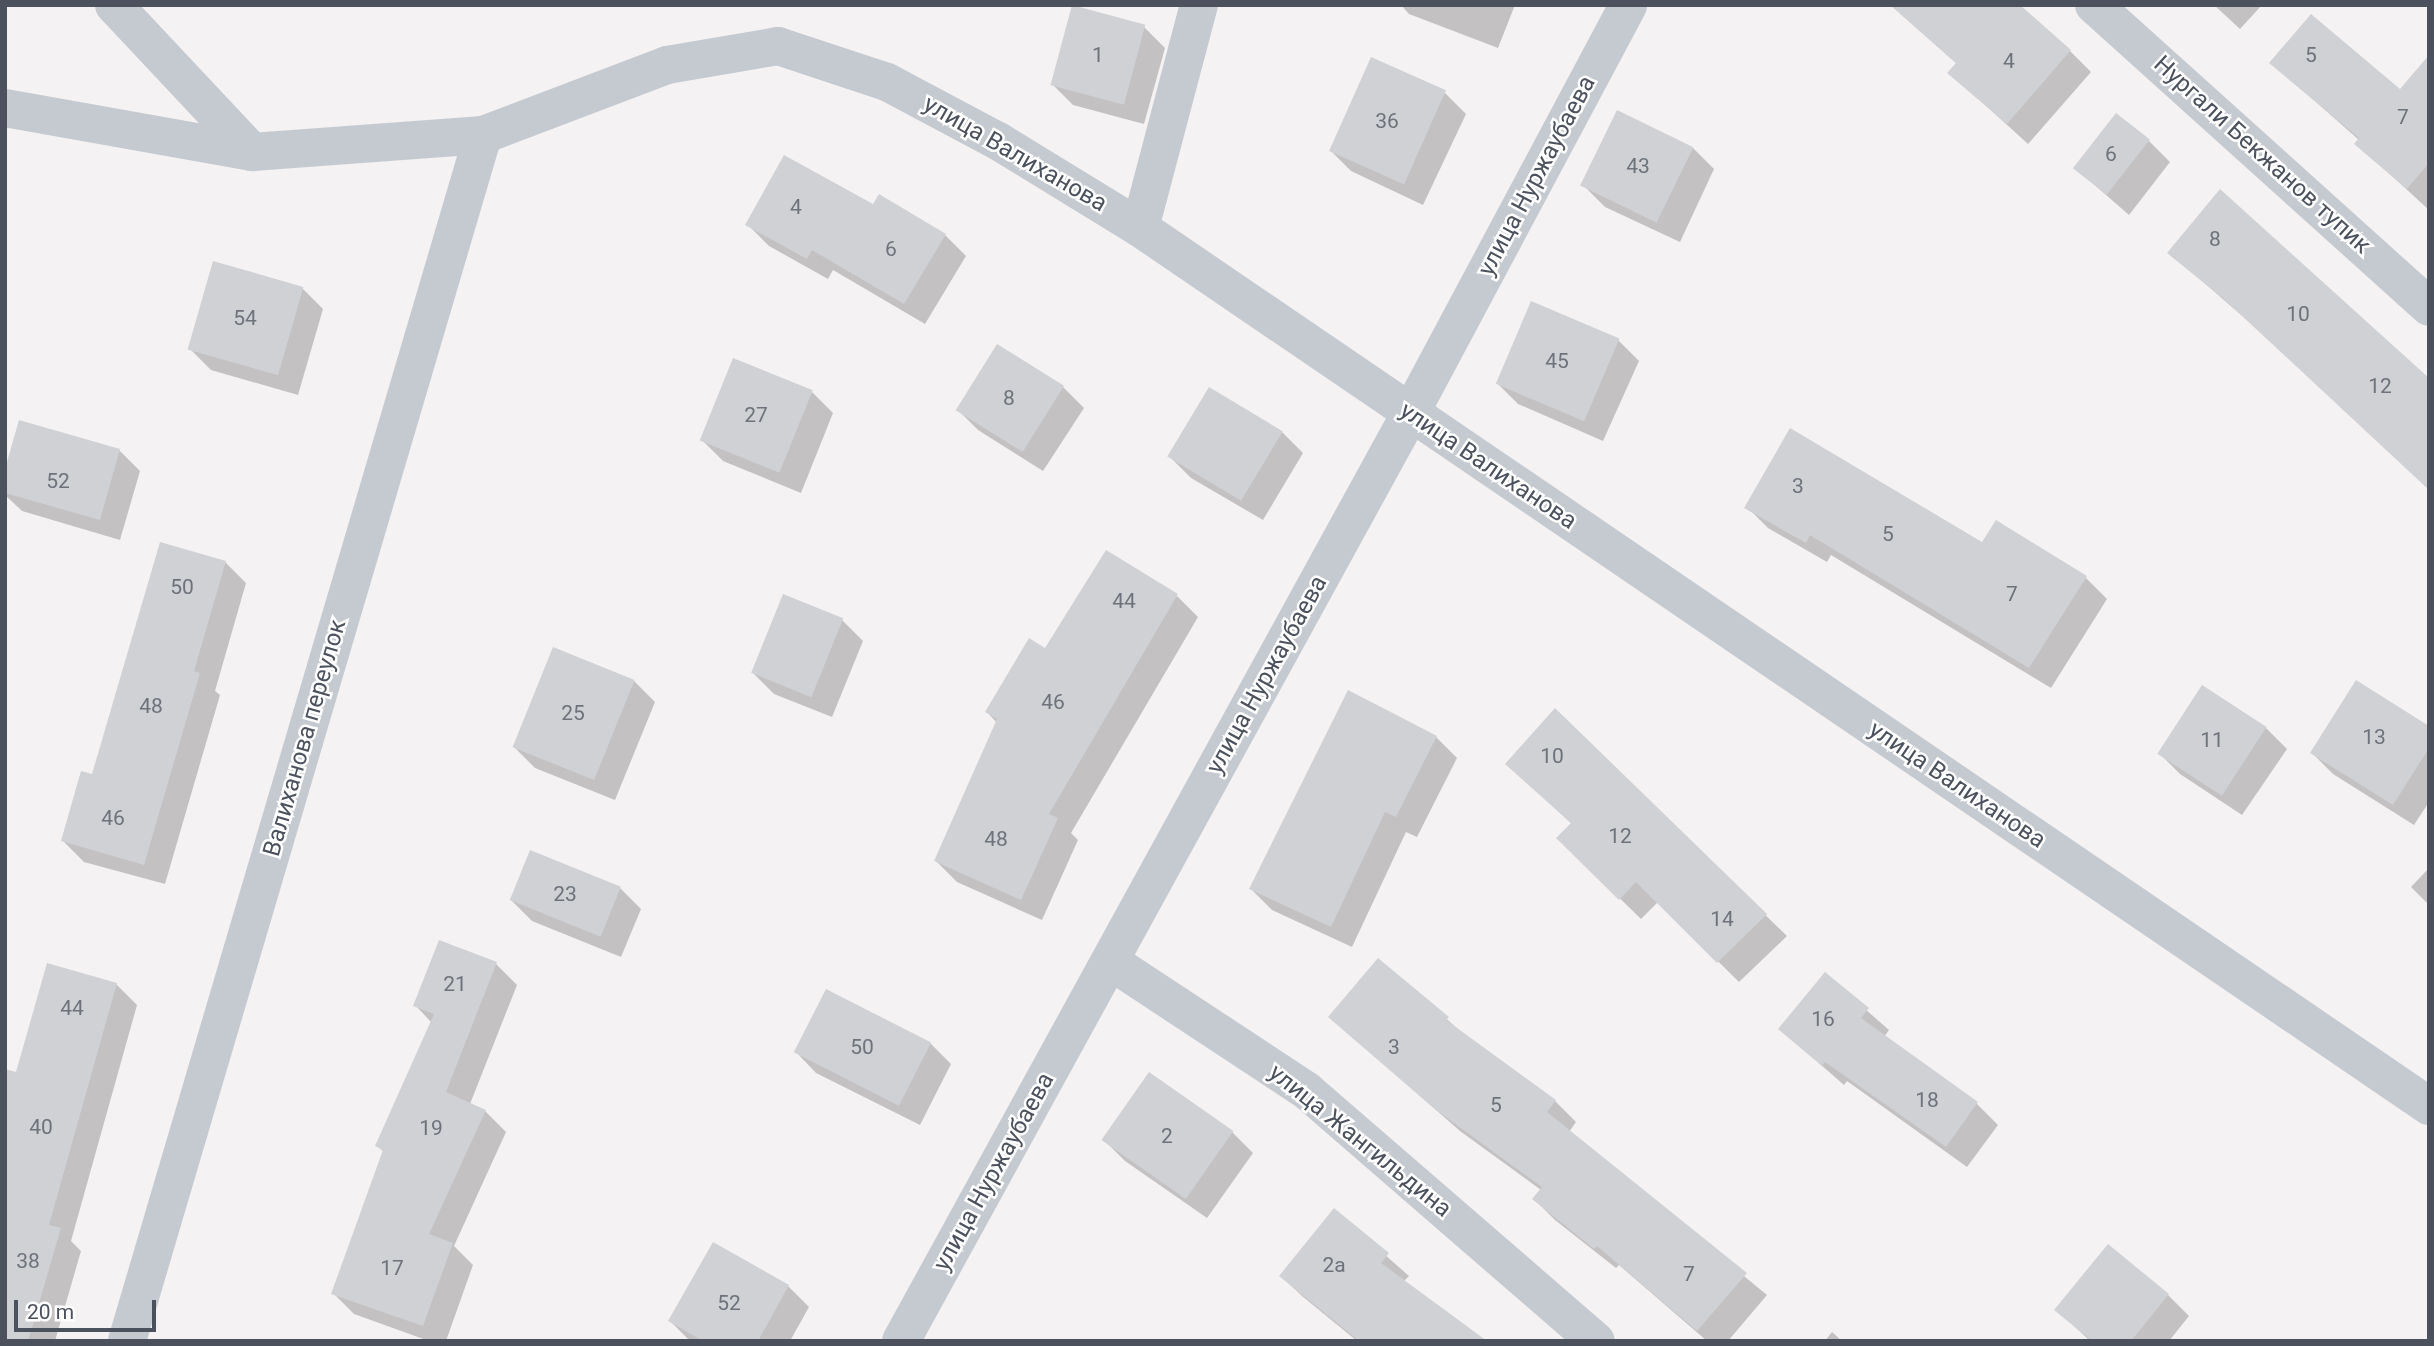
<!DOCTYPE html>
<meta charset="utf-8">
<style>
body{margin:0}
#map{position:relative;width:2434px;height:1346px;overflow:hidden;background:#f4f2f2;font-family:Roboto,sans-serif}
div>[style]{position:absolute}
.shadow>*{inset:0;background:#0003}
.building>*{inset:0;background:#d0d1d5;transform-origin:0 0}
.street>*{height:38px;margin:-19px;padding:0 19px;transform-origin:19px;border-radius:19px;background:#c5cad1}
span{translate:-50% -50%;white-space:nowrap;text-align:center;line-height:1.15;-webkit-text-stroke:5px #fff;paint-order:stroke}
.number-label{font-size:21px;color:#6d727b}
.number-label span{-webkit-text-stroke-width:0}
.street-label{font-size:24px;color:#4c525d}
.frame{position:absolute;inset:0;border:7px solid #4c525d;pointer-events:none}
.scale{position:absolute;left:14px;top:1300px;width:142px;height:32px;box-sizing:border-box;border:4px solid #4c525d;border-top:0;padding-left:9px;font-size:21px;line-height:24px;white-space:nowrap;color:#4c525d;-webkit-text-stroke:5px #fff;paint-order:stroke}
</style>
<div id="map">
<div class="shadow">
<i style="clip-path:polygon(1401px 5px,1515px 5px,1498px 48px,1409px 14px)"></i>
<i style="clip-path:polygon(1891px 5px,2070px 51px,2091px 72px,2028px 144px,1950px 73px,1957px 64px)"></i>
<i style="clip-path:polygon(2214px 5px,2262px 5px,2240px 29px)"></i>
<i style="clip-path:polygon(1144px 27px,1165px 48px,1144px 124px,1073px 105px,1052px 84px)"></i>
<i style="clip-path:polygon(2272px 63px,2401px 91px,2429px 92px,2429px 210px,2356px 143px,2359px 140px)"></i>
<i style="clip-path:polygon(1445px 93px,1466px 114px,1423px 205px,1351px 171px,1330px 150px)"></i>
<i style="clip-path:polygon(1617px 113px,1693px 148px,1714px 169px,1680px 242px,1605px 207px,1584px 186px)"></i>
<i style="clip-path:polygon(2149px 141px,2170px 162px,2129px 215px,2074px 167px)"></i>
<i style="clip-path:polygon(873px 206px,945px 235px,966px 256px,925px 324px,833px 270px,828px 279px,769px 246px,748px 225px)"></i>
<i style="clip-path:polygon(2170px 253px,2429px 380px,2248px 321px)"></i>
<i style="clip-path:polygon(302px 288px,323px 309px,298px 395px,211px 370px,190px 349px)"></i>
<i style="clip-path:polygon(1618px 340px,1639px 361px,1603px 441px,1518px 404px,1497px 383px)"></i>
<i style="clip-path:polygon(1063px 387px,1084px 408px,1043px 471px,978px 430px,957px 409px)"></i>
<i style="clip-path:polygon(812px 392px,833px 413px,801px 493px,723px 461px,702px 440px)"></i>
<i style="clip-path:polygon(1282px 432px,1303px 453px,1263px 520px,1191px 478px,1170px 457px)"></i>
<i style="clip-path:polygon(119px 450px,140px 471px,120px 540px,22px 511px,5px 495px,5px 475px)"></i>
<i style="clip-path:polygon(1747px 507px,1982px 544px,2086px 578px,2107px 599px,2051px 688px,1831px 555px,1827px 562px,1768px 528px)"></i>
<i style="clip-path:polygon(225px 562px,246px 583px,215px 691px,220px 695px,165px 884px,84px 862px,63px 841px,93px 776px)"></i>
<i style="clip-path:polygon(1177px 596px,1198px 617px,1071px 833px,1078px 840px,1042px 920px,957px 882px,936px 861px,997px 723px,987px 712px)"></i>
<i style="clip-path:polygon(842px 620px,863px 641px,832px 717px,774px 694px,753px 673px)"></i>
<i style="clip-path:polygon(634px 681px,655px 702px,615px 800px,535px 768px,514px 747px)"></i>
<i style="clip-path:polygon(1555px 711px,1787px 936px,1739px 982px,1658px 902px,1641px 919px,1558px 838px,1572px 824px,1507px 764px)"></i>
<i style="clip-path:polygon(2266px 728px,2287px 749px,2242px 815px,2180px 774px,2159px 753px)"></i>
<i style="clip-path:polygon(2429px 728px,2429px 802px,2414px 825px,2333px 774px,2312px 753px)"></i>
<i style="clip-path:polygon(1436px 737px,1457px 758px,1417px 837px,1406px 832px,1352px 947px,1272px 910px,1251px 889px)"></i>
<i style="clip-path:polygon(2429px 868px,2429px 905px,2411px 887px)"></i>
<i style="clip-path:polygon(620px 888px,641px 909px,621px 957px,532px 921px,511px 900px)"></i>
<i style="clip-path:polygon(1378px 960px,1465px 1035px,1555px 1101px,1576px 1122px,1569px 1132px,1767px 1295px,1728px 1341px,1707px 1341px,1619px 1265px,1616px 1268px,1555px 1220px,1534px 1199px,1541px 1190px,1460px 1131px,1330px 1017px)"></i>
<i style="clip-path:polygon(496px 964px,517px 985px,470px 1104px,485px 1111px,506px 1132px,454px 1246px,473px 1265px,446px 1341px,429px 1341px,354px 1314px,333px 1293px,384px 1152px,377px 1146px,432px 1023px,415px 1005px)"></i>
<i style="clip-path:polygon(1825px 974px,1889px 1030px,1884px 1037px,1977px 1104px,1998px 1125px,1967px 1167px,1847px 1081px,1844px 1085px,1780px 1029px)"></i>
<i style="clip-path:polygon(116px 984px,137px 1005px,71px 1241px,81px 1251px,55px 1341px,5px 1341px,17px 1074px)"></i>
<i style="clip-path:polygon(930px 1043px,951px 1064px,920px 1125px,816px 1073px,796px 1052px)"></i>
<i style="clip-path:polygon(1232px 1132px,1253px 1153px,1207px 1218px,1125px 1161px,1104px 1140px)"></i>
<i style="clip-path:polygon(1334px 1210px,1409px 1276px,1403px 1282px,1484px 1341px,1357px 1341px,1302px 1296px,1281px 1276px)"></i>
<i style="clip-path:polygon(788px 1286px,809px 1307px,790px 1341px,690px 1341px,670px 1321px)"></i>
<i style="clip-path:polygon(2168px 1295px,2189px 1316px,2169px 1341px,2090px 1341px,2056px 1309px)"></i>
<i style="clip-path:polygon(1832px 1332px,1842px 1341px,1825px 1341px)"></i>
</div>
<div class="building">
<i style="left:1072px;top:5px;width:76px;height:83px;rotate:15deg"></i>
<i style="clip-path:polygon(1890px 5px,2020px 5px,2071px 50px,2007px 124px,1947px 73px,1956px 63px)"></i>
<i style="clip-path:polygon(2311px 14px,2400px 89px,2429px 55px,2429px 163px,2407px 189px,2354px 144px,2359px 138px,2269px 63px)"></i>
<i style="left:1371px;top:57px;width:82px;height:103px;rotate:24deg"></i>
<i style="left:1617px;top:110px;width:85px;height:84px;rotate:26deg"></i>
<i style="left:2116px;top:113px;width:43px;height:70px;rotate:38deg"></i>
<i style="clip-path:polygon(784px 155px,873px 204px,879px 194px,946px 234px,904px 304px,812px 250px,807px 259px,745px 225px)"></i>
<i style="clip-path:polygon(2220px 189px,2429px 378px,2429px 490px,2225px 300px,2167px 253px)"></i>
<i style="left:213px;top:261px;width:94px;height:92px;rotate:16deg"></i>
<i style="left:1531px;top:301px;width:96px;height:90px;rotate:23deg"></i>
<i style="left:997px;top:344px;width:79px;height:78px;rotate:32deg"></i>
<i style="left:733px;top:358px;width:86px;height:89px;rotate:22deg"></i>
<i style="left:1209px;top:387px;width:86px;height:81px;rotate:31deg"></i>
<i style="clip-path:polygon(19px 420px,120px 449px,100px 520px,5px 493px,5px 469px)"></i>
<i style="clip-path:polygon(1790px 428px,1982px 542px,1996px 520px,2087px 576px,2029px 668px,1810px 535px,1806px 543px,1744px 508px)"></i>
<i style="clip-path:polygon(160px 542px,226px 561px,194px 671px,200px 673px,144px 865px,61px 841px,81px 771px,92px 774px)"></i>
<i style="clip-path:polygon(1106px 550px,1178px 594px,1049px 814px,1058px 818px,1021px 900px,934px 861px,997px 719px,985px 712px,1029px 638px,1045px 648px)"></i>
<i style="left:783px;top:594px;width:65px;height:85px;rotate:22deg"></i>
<i style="left:553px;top:647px;width:88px;height:108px;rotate:22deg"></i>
<i style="clip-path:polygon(2356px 680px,2429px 726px,2429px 748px,2393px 805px,2310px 753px)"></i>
<i style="left:2202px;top:685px;width:77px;height:82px;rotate:33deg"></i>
<i style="clip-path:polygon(1348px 690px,1437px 736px,1396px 817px,1385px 812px,1331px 927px,1249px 889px)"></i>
<i style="clip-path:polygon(1555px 708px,1767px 914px,1717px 963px,1636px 882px,1619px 900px,1556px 838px,1571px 823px,1505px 764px)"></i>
<i style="left:530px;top:850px;width:98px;height:54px;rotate:22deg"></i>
<i style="clip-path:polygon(439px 940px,497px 962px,446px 1092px,486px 1110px,429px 1234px,453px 1243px,423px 1326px,331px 1294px,383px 1150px,375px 1146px,434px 1014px,413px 1006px)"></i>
<i style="clip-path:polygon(1378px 958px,1449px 1017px,1446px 1020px,1556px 1100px,1547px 1112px,1747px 1273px,1697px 1331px,1597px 1246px,1594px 1249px,1532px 1199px,1542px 1187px,1436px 1110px,1328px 1017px)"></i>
<i style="clip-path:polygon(47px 963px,117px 983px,49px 1225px,61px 1228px,28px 1341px,5px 1341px,5px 1069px,16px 1072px)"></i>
<i style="clip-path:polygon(1825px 972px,1869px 1008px,1861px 1018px,1978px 1102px,1946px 1147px,1825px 1062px,1822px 1066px,1778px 1029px)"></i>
<i style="left:826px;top:989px;width:118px;height:71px;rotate:27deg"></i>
<i style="left:1149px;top:1072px;width:103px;height:83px;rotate:35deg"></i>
<i style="clip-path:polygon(1334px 1208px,1389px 1253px,1381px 1263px,1487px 1341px,1359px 1341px,1279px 1276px)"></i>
<i style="clip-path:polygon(713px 1242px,789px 1285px,758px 1341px,703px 1341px,668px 1321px)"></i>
<i style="clip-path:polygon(2108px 1244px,2169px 1294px,2131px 1341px,2092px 1341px,2054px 1310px)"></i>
</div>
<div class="street">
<i style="left:114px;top:5px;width:202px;rotate:46.8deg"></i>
<i style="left:2094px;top:5px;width:451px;rotate:42deg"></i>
<i style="left:5px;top:108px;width:251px;rotate:10.1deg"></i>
<i style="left:252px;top:152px;width:232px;rotate:-4.2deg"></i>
<i style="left:483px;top:135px;width:197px;rotate:-20.8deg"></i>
<i style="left:667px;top:65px;width:113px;rotate:-9.7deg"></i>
<i style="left:778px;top:46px;width:115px;rotate:18.3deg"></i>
<i style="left:887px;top:82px;width:126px;rotate:28deg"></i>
<i style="left:998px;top:141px;width:167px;rotate:31.5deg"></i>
<i style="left:1140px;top:228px;width:1560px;rotate:34.26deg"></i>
<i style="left:1140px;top:228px;width:231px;rotate:-75.2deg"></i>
<i style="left:1110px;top:961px;width:236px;rotate:33.4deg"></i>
<i style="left:1307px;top:1091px;width:382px;rotate:40.9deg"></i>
<i style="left:127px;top:1341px;width:1257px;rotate:-73.55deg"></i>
<i style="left:901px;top:1341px;width:1058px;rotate:-61.23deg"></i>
<i style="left:1410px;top:414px;width:463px;rotate:-61.9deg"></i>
</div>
<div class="number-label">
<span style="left:1098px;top:55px">1</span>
<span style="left:2311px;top:55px">5</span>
<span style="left:2009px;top:61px">4</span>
<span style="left:2403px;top:117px">7</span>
<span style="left:1387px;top:121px">36</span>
<span style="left:2111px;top:154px">6</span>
<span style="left:1638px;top:166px">43</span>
<span style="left:796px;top:207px">4</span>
<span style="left:2215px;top:239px">8</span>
<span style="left:891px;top:249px">6</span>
<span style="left:2298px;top:314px">10</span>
<span style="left:245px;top:318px">54</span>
<span style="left:1557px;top:361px">45</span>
<span style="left:2380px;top:386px">12</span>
<span style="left:1009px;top:398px">8</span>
<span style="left:756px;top:415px">27</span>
<span style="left:58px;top:481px">52</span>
<span style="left:1798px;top:486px">3</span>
<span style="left:1888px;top:534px">5</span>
<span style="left:182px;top:587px">50</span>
<span style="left:2012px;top:594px">7</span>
<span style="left:1124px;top:601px">44</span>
<span style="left:1053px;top:702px">46</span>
<span style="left:151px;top:706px">48</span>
<span style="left:573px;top:713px">25</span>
<span style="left:2374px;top:737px">13</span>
<span style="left:2212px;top:740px">11</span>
<span style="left:1552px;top:756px">10</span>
<span style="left:113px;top:818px">46</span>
<span style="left:1620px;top:836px">12</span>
<span style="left:996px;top:839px">48</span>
<span style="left:565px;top:894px">23</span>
<span style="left:1722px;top:919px">14</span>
<span style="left:455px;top:984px">21</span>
<span style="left:72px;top:1008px">44</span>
<span style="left:1823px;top:1019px">16</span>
<span style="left:862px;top:1047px">50</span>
<span style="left:1394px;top:1047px">3</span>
<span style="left:1927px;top:1100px">18</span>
<span style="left:1496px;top:1105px">5</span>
<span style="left:41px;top:1127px">40</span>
<span style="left:431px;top:1128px">19</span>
<span style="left:1167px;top:1136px">2</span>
<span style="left:28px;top:1261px">38</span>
<span style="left:1334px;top:1265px">2а</span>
<span style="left:392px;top:1268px">17</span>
<span style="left:1689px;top:1274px">7</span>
<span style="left:729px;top:1303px">52</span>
</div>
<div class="street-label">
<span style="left:1015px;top:154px;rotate:30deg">улица Валиханова</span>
<span style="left:2262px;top:155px;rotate:42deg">Нургали Бекжанов тупик</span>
<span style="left:1537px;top:176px;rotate:-62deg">улица Нуржаубаева</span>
<span style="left:1488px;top:466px;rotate:34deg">улица Валиханова</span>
<span style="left:1267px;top:675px;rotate:-61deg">улица Нуржаубаева</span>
<span style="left:305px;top:738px;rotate:-74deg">Валиханова переулок</span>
<span style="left:1957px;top:785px;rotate:34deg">улица Валиханова</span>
<span style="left:1360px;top:1141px;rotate:39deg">улица Жангильдина</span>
<span style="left:994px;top:1172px;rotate:-61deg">улица Нуржаубаева</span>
</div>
<div class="frame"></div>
<div class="scale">20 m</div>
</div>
